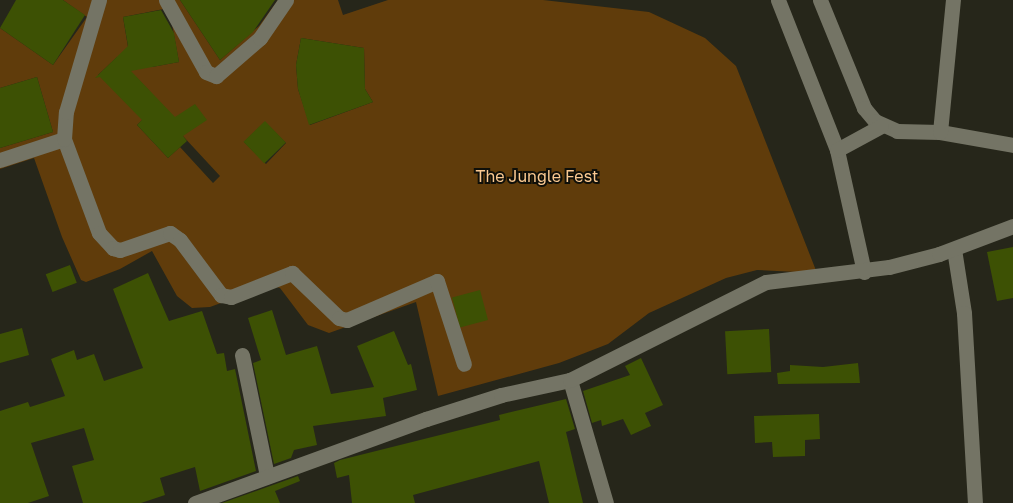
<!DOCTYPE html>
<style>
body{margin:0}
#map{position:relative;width:1013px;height:503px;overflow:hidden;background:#26261a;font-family:"Golos Text",sans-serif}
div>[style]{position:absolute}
.green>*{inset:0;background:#603c0b}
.building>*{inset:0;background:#3d5104;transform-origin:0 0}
.minor>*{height:15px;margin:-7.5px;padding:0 7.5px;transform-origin:7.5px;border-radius:7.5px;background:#747465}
span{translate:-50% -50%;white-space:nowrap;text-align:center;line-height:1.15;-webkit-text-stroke:4px #0f0f09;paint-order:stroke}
.park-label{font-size:16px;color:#fbc991}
</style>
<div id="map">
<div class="green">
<i style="clip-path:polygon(evenodd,63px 0,180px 0,220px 60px,259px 26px,278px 0,338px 0,343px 15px,388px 0,543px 0,649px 12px,705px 38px,736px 66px,817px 273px,757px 270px,726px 278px,649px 313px,608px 344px,559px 363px,438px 396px,416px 302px,329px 333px,308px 325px,280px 288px,270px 285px,210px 307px,192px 308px,177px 296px,152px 251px,120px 269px,86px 282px,81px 280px,62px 237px,34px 158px,0 169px,0 148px,53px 132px,37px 77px,0 88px,0 28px,53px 65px,87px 17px,63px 0,169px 8px,179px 62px,152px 67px,149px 50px,129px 53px,123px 17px,169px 8px,63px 0,301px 38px,364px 48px,365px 89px,373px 102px,310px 125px,298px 89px,296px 65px,301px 38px,63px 0,117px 57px,156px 98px,98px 75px,117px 57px,63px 0,156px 107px,220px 176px,213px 183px,180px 147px,168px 158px,137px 125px,156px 107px,63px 0,265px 122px,286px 143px,266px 164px,244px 142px,265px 122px)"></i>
</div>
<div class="building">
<i style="clip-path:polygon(16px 0,63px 0,85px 15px,53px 65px,0 28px)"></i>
<i style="clip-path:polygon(180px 0,275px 0,253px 32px,220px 60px)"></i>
<i style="clip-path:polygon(161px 10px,174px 33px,179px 62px,131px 71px,175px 117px,195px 104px,207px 120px,183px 136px,187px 141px,168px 158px,137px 125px,142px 120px,100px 77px,95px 78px,128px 46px,123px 17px)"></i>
<i style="clip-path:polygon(301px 38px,364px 48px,365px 89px,373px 102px,309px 125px,298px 89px,296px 65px)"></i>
<i style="clip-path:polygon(37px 77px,53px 132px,0 148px,0 88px)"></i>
<i style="left:265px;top:121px;width:30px;height:30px;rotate:46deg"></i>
<i style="clip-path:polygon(1013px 247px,1013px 298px,997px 301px,987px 252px)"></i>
<i style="left:70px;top:265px;width:19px;height:26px;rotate:69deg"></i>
<i style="clip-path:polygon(148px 273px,169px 321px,202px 311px,217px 354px,224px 353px,227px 371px,235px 369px,256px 471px,200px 491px,195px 467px,160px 478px,165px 495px,141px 503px,83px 503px,72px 466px,94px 460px,84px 428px,31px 443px,49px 496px,28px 503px,0 503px,0 411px,28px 402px,30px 407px,65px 396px,51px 359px,74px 350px,77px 360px,94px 354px,104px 381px,143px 368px,113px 289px)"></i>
<i style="left:480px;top:290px;width:31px;height:29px;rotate:75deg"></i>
<i style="clip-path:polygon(272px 310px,286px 355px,317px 346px,331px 394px,374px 387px,357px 346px,394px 331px,408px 365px,411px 364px,417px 390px,383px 398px,386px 416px,313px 426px,317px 445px,294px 450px,291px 458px,274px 464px,253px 363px,261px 360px,248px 318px)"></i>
<i style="clip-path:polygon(22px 328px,29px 355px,0 363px,0 334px)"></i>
<i style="left:769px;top:329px;width:43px;height:44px;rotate:87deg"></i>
<i style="clip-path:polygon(641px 358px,663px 405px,645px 413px,651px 426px,631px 435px,623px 419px,602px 426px,601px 420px,592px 423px,583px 391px,630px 375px,625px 366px)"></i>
<i style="clip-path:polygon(858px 363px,860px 383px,778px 384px,777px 373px,790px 371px,790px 365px,823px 367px)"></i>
<i style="clip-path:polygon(566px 399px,575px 429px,566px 432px,583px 503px,549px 503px,539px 461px,413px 495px,415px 503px,352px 503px,349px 475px,337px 478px,334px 463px,340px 460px,500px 420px,499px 415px)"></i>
<i style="clip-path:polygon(819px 414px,820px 439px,805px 440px,805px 456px,773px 457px,772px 442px,755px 443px,754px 416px)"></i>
<i style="clip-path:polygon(298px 476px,300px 481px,275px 491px,280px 503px,222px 503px)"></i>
</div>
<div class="minor">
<i style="left:166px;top:0;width:82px;rotate:60.9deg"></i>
<i style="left:206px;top:72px;width:11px;rotate:22deg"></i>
<i style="left:216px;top:76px;width:58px;rotate:-40.8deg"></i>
<i style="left:260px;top:38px;width:46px;rotate:-55.6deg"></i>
<i style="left:778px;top:0;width:161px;rotate:68.5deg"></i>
<i style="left:837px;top:150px;width:125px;rotate:77.5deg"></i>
<i style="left:820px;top:0;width:117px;rotate:67.8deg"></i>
<i style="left:864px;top:108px;width:17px;rotate:50deg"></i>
<i style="left:875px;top:121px;width:24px;rotate:24deg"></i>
<i style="left:897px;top:131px;width:43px;rotate:1.3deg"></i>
<i style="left:940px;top:132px;width:74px;rotate:10.1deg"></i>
<i style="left:940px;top:132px;width:133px;rotate:-84.4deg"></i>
<i style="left:64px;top:139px;width:100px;rotate:69.6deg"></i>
<i style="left:99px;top:233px;width:21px;rotate:47deg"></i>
<i style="left:113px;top:248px;width:7px;rotate:16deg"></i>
<i style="left:120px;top:250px;width:53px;rotate:-18.8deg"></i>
<i style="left:170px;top:233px;width:12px;rotate:35deg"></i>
<i style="left:180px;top:240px;width:69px;rotate:53.3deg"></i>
<i style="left:221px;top:295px;width:10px;rotate:11deg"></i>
<i style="left:231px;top:297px;width:66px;rotate:-21.5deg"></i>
<i style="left:292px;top:273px;width:65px;rotate:43.8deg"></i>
<i style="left:339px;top:318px;width:8px;rotate:14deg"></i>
<i style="left:347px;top:320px;width:98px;rotate:-23.4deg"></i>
<i style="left:437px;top:281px;width:87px;rotate:72deg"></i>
<i style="left:837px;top:150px;width:50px;rotate:-28.6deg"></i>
<i style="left:0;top:160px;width:67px;rotate:-18.2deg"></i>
<i style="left:64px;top:139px;width:27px;rotate:-86deg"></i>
<i style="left:66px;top:112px;width:117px;rotate:-73.6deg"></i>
<i style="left:954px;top:249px;width:65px;rotate:81.1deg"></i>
<i style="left:964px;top:313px;width:190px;rotate:86.7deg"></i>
<i style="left:242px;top:355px;width:124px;rotate:78.3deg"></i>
<i style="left:570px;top:380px;width:128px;rotate:73.7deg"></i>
<i style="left:195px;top:503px;width:246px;rotate:-20deg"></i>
<i style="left:426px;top:419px;width:79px;rotate:-17.7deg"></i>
<i style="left:501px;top:395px;width:71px;rotate:-12.3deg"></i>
<i style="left:570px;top:380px;width:219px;rotate:-26.6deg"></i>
<i style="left:766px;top:282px;width:124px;rotate:-7deg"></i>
<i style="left:889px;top:267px;width:52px;rotate:-14.6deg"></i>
<i style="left:939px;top:254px;width:79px;rotate:-20.7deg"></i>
</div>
<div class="park-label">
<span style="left:537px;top:176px">The Jungle Fest</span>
</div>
</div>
